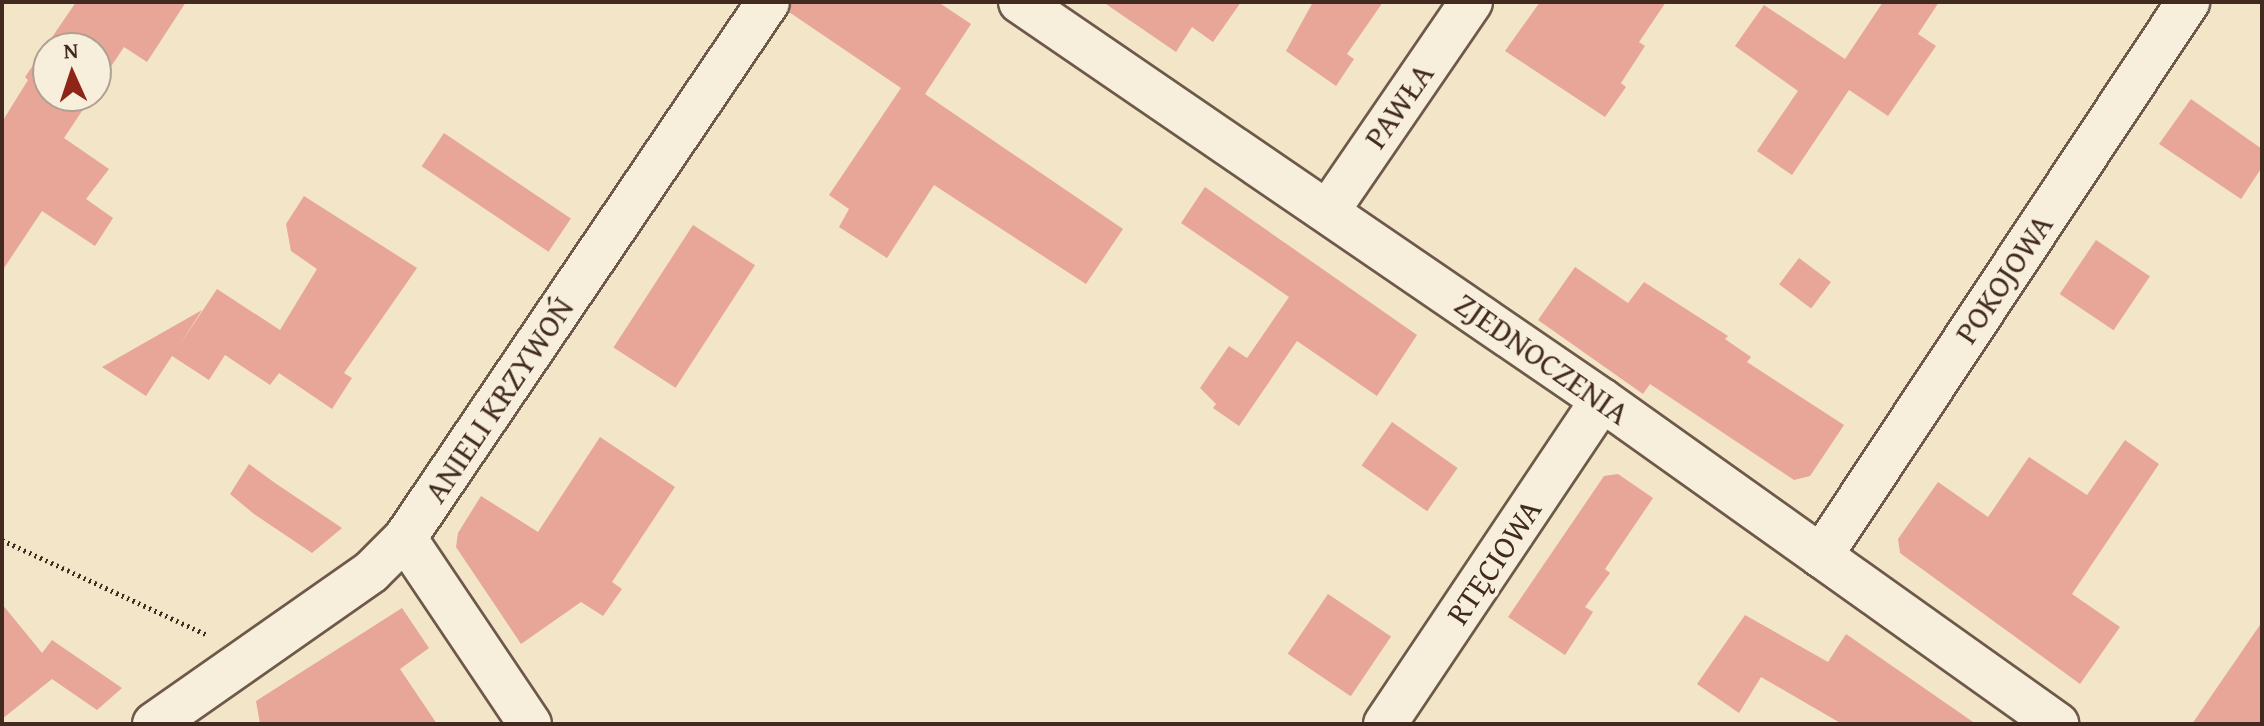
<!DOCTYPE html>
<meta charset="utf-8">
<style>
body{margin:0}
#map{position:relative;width:2264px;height:726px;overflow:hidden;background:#f2e5c8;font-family:"Gentium Book Plus",serif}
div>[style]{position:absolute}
.building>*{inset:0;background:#e8a698;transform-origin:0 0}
.path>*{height:5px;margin-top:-2.5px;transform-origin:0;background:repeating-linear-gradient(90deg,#422a20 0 2px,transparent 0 6px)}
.roads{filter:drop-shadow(2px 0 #6e594a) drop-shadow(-2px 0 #6e594a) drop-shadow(0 2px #6e594a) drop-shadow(0 -2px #6e594a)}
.street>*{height:42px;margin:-21px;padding:0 21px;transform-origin:21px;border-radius:21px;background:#f7eedb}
span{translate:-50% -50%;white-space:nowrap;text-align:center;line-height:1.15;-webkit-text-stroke:8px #f7eedb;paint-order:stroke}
.street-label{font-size:32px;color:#422a20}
.frame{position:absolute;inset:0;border:4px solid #422a20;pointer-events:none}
.north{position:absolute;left:32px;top:32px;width:80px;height:80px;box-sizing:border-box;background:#f7eedb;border:2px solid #afa090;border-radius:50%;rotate:357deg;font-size:22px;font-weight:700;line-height:32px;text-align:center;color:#422a20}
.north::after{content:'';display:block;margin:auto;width:28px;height:36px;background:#8f2418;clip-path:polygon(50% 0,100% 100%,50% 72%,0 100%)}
</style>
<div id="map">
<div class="building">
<i style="clip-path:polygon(76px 2px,186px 2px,147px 62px,124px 47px,96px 89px,96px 48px,48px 48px,48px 96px,92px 96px,64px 138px,109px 169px,86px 199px,113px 218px,95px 246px,42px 211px,2px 271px,2px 122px,28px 80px,25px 77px)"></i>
<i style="clip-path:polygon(792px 2px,938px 2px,971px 24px,925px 94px,1123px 229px,1086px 284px,934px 185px,887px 258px,839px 227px,849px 209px,829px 195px,901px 88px,789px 12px)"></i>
<i style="clip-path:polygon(1103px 2px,1241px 2px,1213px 42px,1192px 27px,1176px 52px)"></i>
<i style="clip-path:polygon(1313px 2px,1383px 2px,1347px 54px,1354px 59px,1336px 86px,1286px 51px)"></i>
<i style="clip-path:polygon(1540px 2px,1666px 2px,1639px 42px,1645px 46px,1621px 83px,1626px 87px,1605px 117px,1505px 51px)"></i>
<i style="clip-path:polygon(1883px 2px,1939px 2px,1918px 34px,1936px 46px,1888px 116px,1849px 90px,1792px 175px,1757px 151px,1798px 91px,1735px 46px,1764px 5px,1845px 59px)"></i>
<i style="clip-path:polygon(2191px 99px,2262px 149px,2262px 167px,2241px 199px,2159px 144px)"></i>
<i style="left:444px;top:133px;width:153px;height:40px;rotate:34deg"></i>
<i style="clip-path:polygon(1205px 187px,1417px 335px,1377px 396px,1297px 341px,1239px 426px,1213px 408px,1216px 404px,1200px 388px,1229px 346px,1247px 358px,1289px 297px,1181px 223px)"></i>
<i style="clip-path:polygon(304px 196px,417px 268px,344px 373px,352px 378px,332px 409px,279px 373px,270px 385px,225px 355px,209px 380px,172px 356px,146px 396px,102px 367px,202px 310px,179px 346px,217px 289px,280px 330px,317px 269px,291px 251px,286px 224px)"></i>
<i style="left:693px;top:225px;width:74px;height:146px;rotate:33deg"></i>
<i style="left:2096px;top:240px;width:65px;height:65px;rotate:34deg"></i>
<i style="left:1799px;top:258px;width:40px;height:33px;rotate:37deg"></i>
<i style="clip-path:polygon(1575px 267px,1628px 303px,1644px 282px,1728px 336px,1725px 339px,1751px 357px,1747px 362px,1844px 425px,1810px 476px,1794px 480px,1650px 384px,1643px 394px,1538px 320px)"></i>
<i style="left:1392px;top:422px;width:80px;height:53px;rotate:35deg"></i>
<i style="clip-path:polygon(600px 437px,675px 487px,612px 582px,622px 589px,603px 616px,581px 602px,521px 644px,456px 547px,458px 533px,481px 496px,538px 532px)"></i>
<i style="clip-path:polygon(2125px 440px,2159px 464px,2072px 594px,2120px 627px,2080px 684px,1900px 553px,1898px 539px,1938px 482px,1988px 517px,2029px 457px,2087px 495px)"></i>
<i style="clip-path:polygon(249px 464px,275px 483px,342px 528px,312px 553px,254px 514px,230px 494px)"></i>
<i style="clip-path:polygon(1618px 474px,1653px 498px,1605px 569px,1610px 573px,1585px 607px,1593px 612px,1565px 655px,1508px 617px,1604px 476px)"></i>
<i style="left:1328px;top:594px;width:76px;height:72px;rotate:34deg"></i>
<i style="clip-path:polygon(2px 604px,42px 653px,52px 640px,122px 688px,97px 710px,52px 679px,2px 719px)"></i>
<i style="clip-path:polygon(402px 608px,429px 648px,400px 669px,437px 724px,260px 724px,256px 701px)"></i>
<i style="clip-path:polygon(1745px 615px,1828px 662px,1846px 634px,1976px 724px,1842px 724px,1761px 677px,1739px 713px,1697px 684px)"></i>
<i style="clip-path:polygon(2262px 622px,2262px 724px,2192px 724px)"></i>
</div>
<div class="path">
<i style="left:2px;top:540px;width:227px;rotate:24.8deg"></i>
</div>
<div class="roads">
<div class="street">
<i style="left:1020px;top:2px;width:705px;rotate:34.37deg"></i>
<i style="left:1602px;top:400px;width:559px;rotate:35.45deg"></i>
<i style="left:1328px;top:211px;width:253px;rotate:-55.6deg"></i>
<i style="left:405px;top:538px;width:224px;rotate:56.1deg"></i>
<i style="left:1821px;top:556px;width:665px;rotate:-56.48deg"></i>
<i style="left:154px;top:724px;width:265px;rotate:-35deg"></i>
<i style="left:371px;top:572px;width:48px;rotate:-45deg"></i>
<i style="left:405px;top:538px;width:647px;rotate:-55.89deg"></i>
<i style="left:1385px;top:724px;width:390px;rotate:-56.2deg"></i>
</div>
</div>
<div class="street-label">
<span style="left:1399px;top:106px;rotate:-55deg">PAWŁA</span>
<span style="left:2004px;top:279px;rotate:-56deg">POKOJOWA</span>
<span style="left:1542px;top:359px;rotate:35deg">ZJEDNOCZENIA</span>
<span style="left:499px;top:400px;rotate:-56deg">ANIELI KRZYWOŃ</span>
<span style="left:1494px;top:562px;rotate:-56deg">RTĘCIOWA</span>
</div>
<div class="frame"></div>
<div class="north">N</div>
</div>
